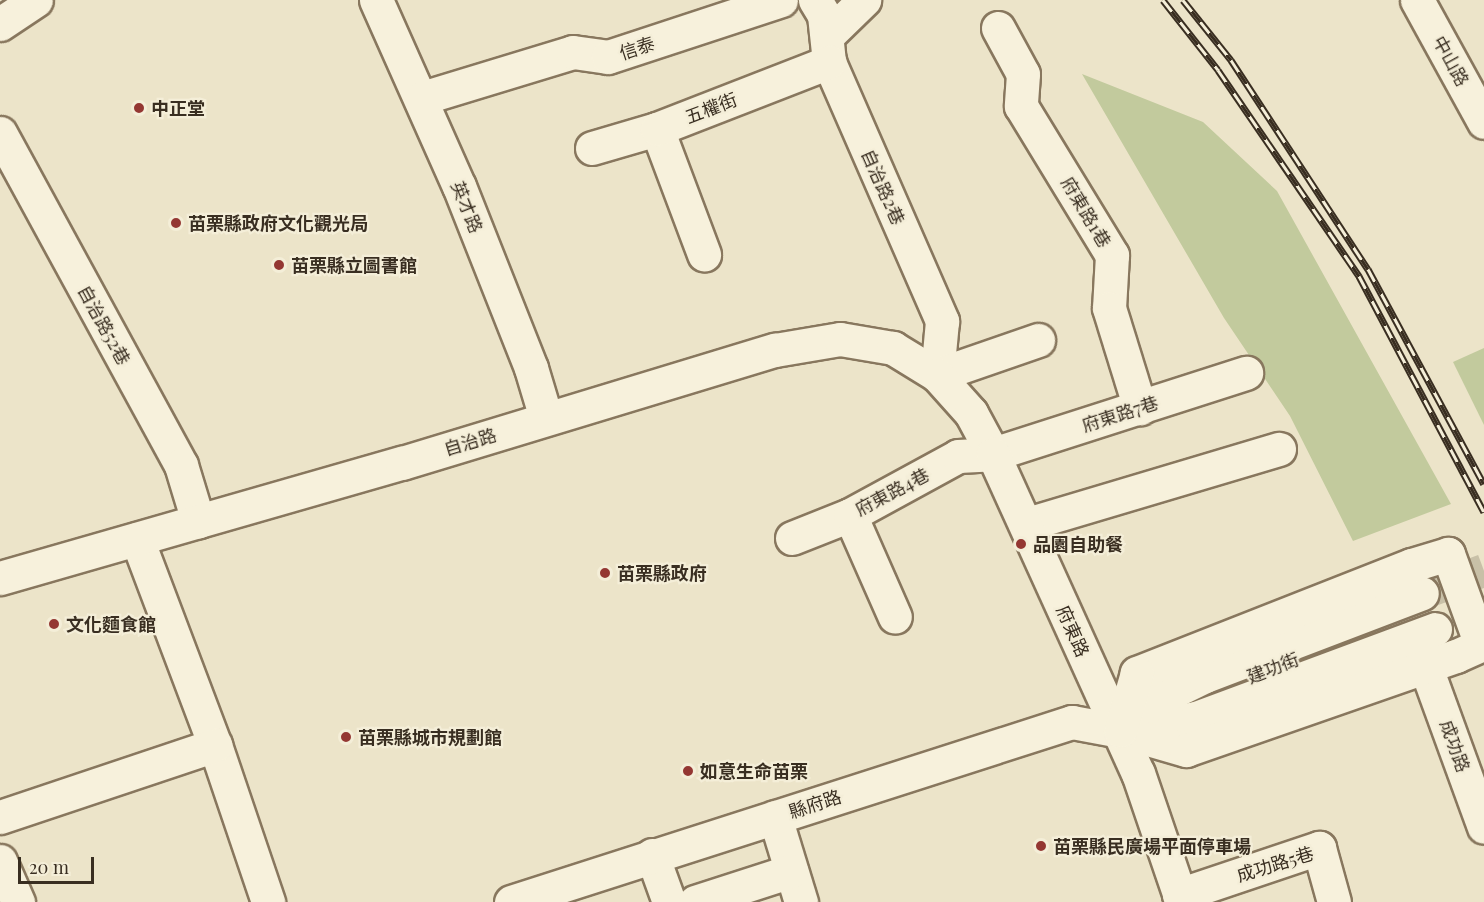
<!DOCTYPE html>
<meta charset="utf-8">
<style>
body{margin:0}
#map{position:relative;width:1484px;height:902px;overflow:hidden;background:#ece4c9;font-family:"Playfair Display","Noto Sans TC",serif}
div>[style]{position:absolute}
.green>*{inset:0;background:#c2ca9d}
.minor-tunnel>*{height:33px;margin-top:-16.5px;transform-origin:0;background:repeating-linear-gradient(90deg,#c8c0a7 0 33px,transparent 0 49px)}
.roads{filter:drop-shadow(2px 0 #88775e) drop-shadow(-2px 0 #88775e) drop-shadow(0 2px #88775e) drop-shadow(0 -2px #88775e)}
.minor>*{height:33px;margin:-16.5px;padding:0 16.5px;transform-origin:16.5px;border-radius:16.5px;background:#f7f1dc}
.rail>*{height:7px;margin-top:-3.5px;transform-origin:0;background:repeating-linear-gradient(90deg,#f4eed8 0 14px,#392e21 0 28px);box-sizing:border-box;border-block:2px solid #392e21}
.dots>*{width:16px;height:16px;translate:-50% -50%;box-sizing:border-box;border:3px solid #f4eed8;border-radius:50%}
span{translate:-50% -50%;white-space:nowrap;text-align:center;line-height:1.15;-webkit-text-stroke:4.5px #f4eed8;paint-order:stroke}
.street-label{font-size:18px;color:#392e21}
.poi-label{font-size:18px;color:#392e21;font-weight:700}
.left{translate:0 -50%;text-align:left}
.scale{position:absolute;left:18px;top:857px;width:76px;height:27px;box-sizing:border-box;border:3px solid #392e21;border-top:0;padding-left:8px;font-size:18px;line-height:21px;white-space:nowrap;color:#392e21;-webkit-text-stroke:4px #f4eed8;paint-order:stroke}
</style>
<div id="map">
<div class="green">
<i style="clip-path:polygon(1082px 74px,1203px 122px,1277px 191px,1451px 504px,1353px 541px,1290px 416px,1224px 318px)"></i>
<i style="clip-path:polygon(1484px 348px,1484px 425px,1453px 362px)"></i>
</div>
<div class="minor-tunnel">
<i style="left:1422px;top:593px;width:66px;rotate:-20.4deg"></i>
</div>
<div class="roads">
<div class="minor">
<i style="left:376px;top:0;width:204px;rotate:66deg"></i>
<i style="left:459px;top:186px;width:196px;rotate:68.4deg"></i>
<i style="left:531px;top:368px;width:52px;rotate:73.3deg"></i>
<i style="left:815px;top:0;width:17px;rotate:59deg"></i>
<i style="left:824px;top:15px;width:47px;rotate:83.9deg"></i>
<i style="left:829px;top:62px;width:283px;rotate:66.4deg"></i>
<i style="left:942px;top:321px;width:54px;rotate:95.3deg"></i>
<i style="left:1417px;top:0;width:139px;rotate:61.2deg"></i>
<i style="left:0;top:24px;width:43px;rotate:-33.7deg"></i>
<i style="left:998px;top:28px;width:52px;rotate:61.5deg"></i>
<i style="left:1023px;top:74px;width:32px;rotate:94deg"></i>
<i style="left:1021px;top:106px;width:175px;rotate:58.6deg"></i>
<i style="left:1112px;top:255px;width:53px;rotate:93.2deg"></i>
<i style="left:1109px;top:308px;width:105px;rotate:72.8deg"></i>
<i style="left:827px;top:36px;width:52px;rotate:-44.2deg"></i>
<i style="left:422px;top:98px;width:158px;rotate:-16.9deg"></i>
<i style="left:573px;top:52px;width:35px;rotate:8deg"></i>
<i style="left:608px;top:57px;width:182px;rotate:-18.2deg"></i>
<i style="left:657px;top:129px;width:134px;rotate:69.4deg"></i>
<i style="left:0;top:133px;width:378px;rotate:61.4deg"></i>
<i style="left:181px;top:465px;width:59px;rotate:73.1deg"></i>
<i style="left:592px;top:148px;width:68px;rotate:-16.3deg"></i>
<i style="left:657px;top:129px;width:185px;rotate:-21.3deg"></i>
<i style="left:937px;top:375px;width:107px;rotate:-19.1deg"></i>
<i style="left:850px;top:515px;width:111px;rotate:66.2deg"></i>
<i style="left:1027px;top:524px;width:263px;rotate:-16.6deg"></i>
<i style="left:792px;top:538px;width:62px;rotate:-21.6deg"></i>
<i style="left:850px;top:515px;width:123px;rotate:-28.6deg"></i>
<i style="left:958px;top:456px;width:35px;rotate:-3deg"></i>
<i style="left:993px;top:454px;width:266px;rotate:-17.8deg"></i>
<i style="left:137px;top:539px;width:220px;rotate:69.3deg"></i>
<i style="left:215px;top:745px;width:166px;rotate:71.3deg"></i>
<i style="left:0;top:578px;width:418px;rotate:-16deg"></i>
<i style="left:402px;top:463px;width:390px;rotate:-16.9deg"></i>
<i style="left:775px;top:350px;width:66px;rotate:-9.6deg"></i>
<i style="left:840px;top:339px;width:54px;rotate:9.6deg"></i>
<i style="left:893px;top:348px;width:52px;rotate:31.5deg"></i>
<i style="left:937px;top:375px;width:51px;rotate:48.2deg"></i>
<i style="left:971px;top:413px;width:47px;rotate:61.8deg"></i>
<i style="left:993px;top:454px;width:350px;rotate:65.6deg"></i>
<i style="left:1138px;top:773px;width:136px;rotate:71.2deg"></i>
<i style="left:1425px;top:665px;width:172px;rotate:70deg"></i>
<i style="left:1128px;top:729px;width:69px;rotate:-9.2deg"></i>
<i style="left:1196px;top:718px;width:255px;rotate:-20.4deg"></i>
<i style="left:1120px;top:731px;width:45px;rotate:-41.4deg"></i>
<i style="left:1154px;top:701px;width:57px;rotate:-26.1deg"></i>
<i style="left:1205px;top:676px;width:232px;rotate:-20.9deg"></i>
<i style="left:0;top:817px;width:227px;rotate:-18.5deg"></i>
<i style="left:775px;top:817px;width:89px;rotate:73deg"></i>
<i style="left:652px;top:855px;width:50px;rotate:70.1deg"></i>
<i style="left:0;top:861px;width:45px;rotate:66.3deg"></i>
<i style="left:1179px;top:895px;width:148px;rotate:-18.6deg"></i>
<i style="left:1319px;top:848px;width:56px;rotate:74.5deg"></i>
<i style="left:511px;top:902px;width:589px;rotate:-17.79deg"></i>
<i style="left:1072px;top:722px;width:49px;rotate:10.6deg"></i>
<i style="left:1120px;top:731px;width:69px;rotate:16.1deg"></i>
<i style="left:1186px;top:750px;width:286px;rotate:-19.2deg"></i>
<i style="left:1456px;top:656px;width:27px;rotate:-24deg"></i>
<i style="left:1481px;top:645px;width:97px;rotate:-109.9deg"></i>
<i style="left:1448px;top:554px;width:39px;rotate:163deg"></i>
<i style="left:1411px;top:565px;width:295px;rotate:158.5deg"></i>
<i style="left:1137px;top:673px;width:60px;rotate:106.3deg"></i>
<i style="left:695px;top:902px;width:101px;rotate:-17.9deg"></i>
</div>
</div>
<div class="rail">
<i style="left:1163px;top:0;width:89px;rotate:51.8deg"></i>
<i style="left:1218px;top:70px;width:250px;rotate:55.6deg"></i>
<i style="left:1359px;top:276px;width:267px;rotate:62.1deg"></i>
<i style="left:1183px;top:0;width:77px;rotate:51.3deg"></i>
<i style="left:1231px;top:60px;width:250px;rotate:56.8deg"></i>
<i style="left:1368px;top:269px;width:244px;rotate:61.7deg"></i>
</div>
<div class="dots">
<i style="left:139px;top:108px;background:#943732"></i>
<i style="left:176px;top:223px;background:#943732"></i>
<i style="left:279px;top:265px;background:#943732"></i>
<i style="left:1021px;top:544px;background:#943732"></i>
<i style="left:605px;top:573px;background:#943732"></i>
<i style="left:54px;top:624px;background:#943732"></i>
<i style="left:346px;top:737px;background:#943732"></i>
<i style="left:688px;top:771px;background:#943732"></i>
<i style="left:1041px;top:846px;background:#943732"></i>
</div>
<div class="street-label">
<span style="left:637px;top:48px;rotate:-18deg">信泰</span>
<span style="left:1451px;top:61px;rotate:61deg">中山路</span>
<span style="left:711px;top:108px;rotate:-21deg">五權街</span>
<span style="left:883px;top:187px;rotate:66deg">自治路2巷</span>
<span style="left:467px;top:207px;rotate:68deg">英才路</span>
<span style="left:1086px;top:212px;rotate:59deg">府東路1巷</span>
<span style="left:104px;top:325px;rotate:61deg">自治路52巷</span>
<span style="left:1120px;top:414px;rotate:-18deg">府東路7巷</span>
<span style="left:470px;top:442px;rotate:-17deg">自治路</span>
<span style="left:892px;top:492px;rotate:-28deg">府東路4巷</span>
<span style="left:1073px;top:631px;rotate:66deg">府東路</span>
<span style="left:1273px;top:668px;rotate:-21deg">建功街</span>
<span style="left:1455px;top:746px;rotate:70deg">成功路</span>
<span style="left:815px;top:804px;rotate:-18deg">縣府路</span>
<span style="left:1275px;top:864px;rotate:-17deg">成功路5巷</span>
</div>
<div class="poi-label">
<span class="left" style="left:151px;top:108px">中正堂</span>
<span class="left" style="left:188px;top:223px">苗栗縣政府文化觀光局</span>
<span class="left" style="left:291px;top:265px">苗栗縣立圖書館</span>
<span class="left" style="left:1033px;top:544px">品園自助餐</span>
<span class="left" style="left:617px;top:573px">苗栗縣政府</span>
<span class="left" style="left:66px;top:624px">文化麵食館</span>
<span class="left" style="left:358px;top:737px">苗栗縣城市規劃館</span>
<span class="left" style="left:700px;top:771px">如意生命苗栗</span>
<span class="left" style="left:1053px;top:846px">苗栗縣民廣場平面停車場</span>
</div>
<div class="scale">20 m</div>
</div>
